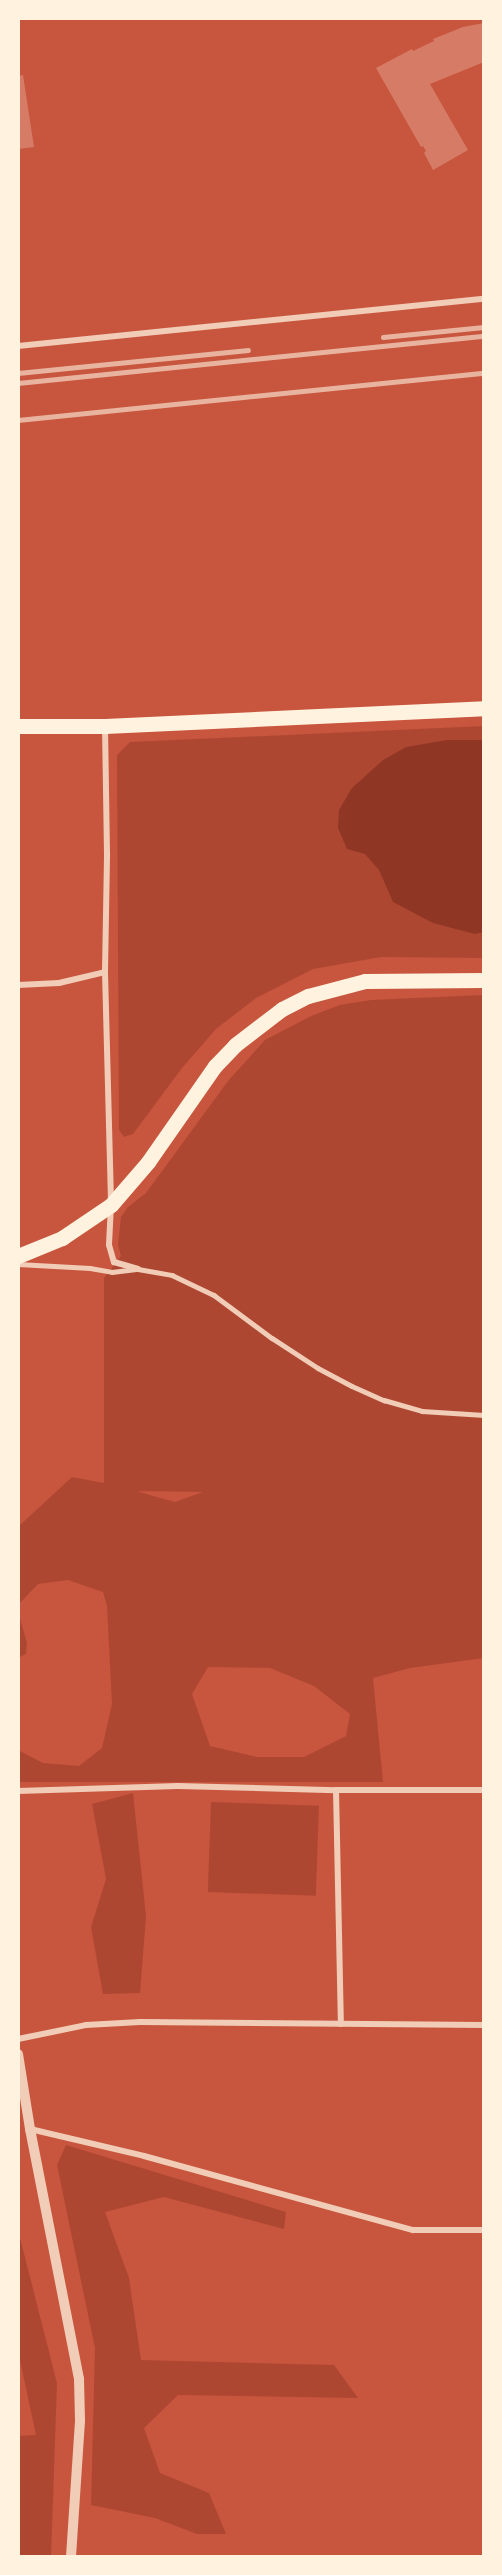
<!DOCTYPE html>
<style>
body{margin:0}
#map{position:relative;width:502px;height:2575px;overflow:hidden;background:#c8553d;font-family:"Sofia Sans Condensed",sans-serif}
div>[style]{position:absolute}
.green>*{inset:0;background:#ae4732;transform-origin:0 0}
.water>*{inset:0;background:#8f3625}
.building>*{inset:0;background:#d67c66}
.service>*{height:4.5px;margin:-2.25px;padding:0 2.25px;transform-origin:2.25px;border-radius:2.25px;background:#f1ccb7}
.minor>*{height:6px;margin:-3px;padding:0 3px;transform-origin:3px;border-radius:3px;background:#f1ccb7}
.tertiary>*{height:10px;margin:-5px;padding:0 5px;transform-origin:5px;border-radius:5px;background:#f1ccb7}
.primary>*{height:15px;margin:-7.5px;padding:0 7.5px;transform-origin:7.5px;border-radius:7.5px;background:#fff3e0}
.rail>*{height:4.5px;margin:-2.25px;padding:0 2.25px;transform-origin:2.25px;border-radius:2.25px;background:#e9b49f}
span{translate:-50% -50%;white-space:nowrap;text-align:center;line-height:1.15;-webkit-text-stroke:6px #fff3e0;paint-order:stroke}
.frame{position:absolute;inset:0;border:20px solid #fff3e0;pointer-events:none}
</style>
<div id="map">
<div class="green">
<i style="clip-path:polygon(484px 726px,484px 958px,381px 957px,313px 969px,256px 998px,216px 1029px,182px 1068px,133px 1134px,124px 1137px,119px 1130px,117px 755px,130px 742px)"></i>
<i style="clip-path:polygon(evenodd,484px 995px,484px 1658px,410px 1668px,373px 1678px,383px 1782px,18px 1782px,18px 1750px,43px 1763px,79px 1766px,102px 1748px,112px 1704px,107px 1606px,103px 1592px,68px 1580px,38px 1584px,18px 1605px,18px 1527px,72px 1477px,104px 1483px,104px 1278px,121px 1256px,118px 1245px,121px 1217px,128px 1207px,146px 1193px,228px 1081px,265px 1040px,311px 1016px,340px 1005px,371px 1000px,484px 995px,139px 1492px,139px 1491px,203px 1492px,175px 1502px,139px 1492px,484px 995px,208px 1667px,270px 1668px,314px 1686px,350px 1714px,346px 1736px,304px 1757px,257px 1757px,210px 1746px,192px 1694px,208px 1667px)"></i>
<i style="clip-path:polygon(18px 1612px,27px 1643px,26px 1654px,18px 1658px)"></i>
<i style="clip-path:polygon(133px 1793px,146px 1916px,140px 1993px,103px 1994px,91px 1927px,106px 1879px,92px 1804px)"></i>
<i style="left:211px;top:1802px;width:108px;height:90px;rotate:2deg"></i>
<i style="clip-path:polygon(66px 2145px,286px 2212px,284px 2229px,164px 2197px,105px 2212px,129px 2278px,141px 2360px,334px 2365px,358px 2398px,178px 2395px,144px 2428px,160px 2473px,209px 2493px,226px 2534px,197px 2534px,155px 2518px,91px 2505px,95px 2348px,57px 2165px)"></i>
<i style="clip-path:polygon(19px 2234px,57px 2383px,51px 2557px,18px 2557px,18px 2436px,36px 2435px,18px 2351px)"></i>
</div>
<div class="water">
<i style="clip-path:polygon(447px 740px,484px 740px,484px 932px,475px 934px,433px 923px,393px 902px,379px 870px,365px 854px,347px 849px,338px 828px,339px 810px,352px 788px,383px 760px,406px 747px)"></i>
</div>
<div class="building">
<i style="clip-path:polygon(484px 23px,484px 62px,430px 84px,468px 150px,433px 170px,424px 153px,426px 151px,423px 146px,421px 147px,376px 68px,412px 49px,413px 51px,434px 41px,433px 39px,463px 27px)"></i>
<i style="clip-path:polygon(23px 75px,34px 147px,18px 149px,18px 76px)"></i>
</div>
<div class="service">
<i style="left:18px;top:1264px;width:72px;rotate:3.2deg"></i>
<i style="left:90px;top:1268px;width:22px;rotate:10deg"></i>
<i style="left:112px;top:1272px;width:26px;rotate:-7deg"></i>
<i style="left:138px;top:1269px;width:35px;rotate:10deg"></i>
<i style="left:172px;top:1275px;width:47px;rotate:25.5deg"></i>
<i style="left:214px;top:1295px;width:72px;rotate:36.6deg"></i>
<i style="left:272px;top:1338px;width:55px;rotate:33.1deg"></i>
<i style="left:318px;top:1368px;width:38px;rotate:28deg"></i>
<i style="left:352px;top:1386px;width:35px;rotate:24deg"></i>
<i style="left:384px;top:1400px;width:40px;rotate:16deg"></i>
<i style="left:422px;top:1411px;width:62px;rotate:3.7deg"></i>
</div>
<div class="minor">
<i style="left:18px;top:346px;width:468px;rotate:-5.8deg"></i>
<i style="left:105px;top:726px;width:131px;rotate:89.1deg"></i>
<i style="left:107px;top:857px;width:115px;rotate:91deg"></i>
<i style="left:105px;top:972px;width:233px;rotate:88.5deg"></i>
<i style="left:111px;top:1205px;width:40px;rotate:92.9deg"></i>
<i style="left:109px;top:1245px;width:18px;rotate:74deg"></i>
<i style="left:114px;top:1262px;width:25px;rotate:16deg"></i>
<i style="left:18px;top:985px;width:41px;rotate:-2.8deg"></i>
<i style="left:59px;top:983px;width:47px;rotate:-13.4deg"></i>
<i style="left:336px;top:1790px;width:234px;rotate:88.8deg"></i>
<i style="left:18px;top:1791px;width:160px;rotate:-1.8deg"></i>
<i style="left:178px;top:1786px;width:158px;rotate:1.5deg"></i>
<i style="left:336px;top:1790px;width:148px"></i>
<i style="left:18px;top:2039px;width:69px;rotate:-11.6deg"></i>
<i style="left:86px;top:2025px;width:54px;rotate:-3.2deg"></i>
<i style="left:140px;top:2022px;width:344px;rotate:0.5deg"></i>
<i style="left:30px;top:2129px;width:117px;rotate:13.3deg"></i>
<i style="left:144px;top:2156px;width:279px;rotate:15.4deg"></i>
<i style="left:413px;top:2230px;width:71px"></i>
</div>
<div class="tertiary">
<i style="left:18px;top:2054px;width:76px;rotate:80.9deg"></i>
<i style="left:30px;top:2129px;width:255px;rotate:78.9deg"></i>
<i style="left:79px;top:2379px;width:42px;rotate:88.6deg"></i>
<i style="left:80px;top:2421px;width:136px;rotate:93.8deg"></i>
</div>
<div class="primary">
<i style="left:18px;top:726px;width:87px"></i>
<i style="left:105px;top:726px;width:379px;rotate:-2.7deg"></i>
<i style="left:18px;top:1256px;width:48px;rotate:-22.2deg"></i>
<i style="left:62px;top:1238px;width:59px;rotate:-34deg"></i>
<i style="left:111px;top:1205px;width:57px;rotate:-49.3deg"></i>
<i style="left:148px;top:1162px;width:117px;rotate:-55.1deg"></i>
<i style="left:215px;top:1066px;width:29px;rotate:-46deg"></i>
<i style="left:235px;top:1045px;width:59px;rotate:-37.5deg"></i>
<i style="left:282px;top:1009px;width:29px;rotate:-27deg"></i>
<i style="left:308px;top:996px;width:59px;rotate:-14.7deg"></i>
<i style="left:365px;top:981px;width:119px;rotate:-0.5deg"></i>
</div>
<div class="rail">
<i style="left:383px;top:337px;width:101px;rotate:-5.7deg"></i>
<i style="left:18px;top:373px;width:231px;rotate:-5.7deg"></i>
<i style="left:18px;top:383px;width:468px;rotate:-5.8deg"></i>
<i style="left:18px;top:420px;width:468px;rotate:-5.8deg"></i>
</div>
<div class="frame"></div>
</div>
